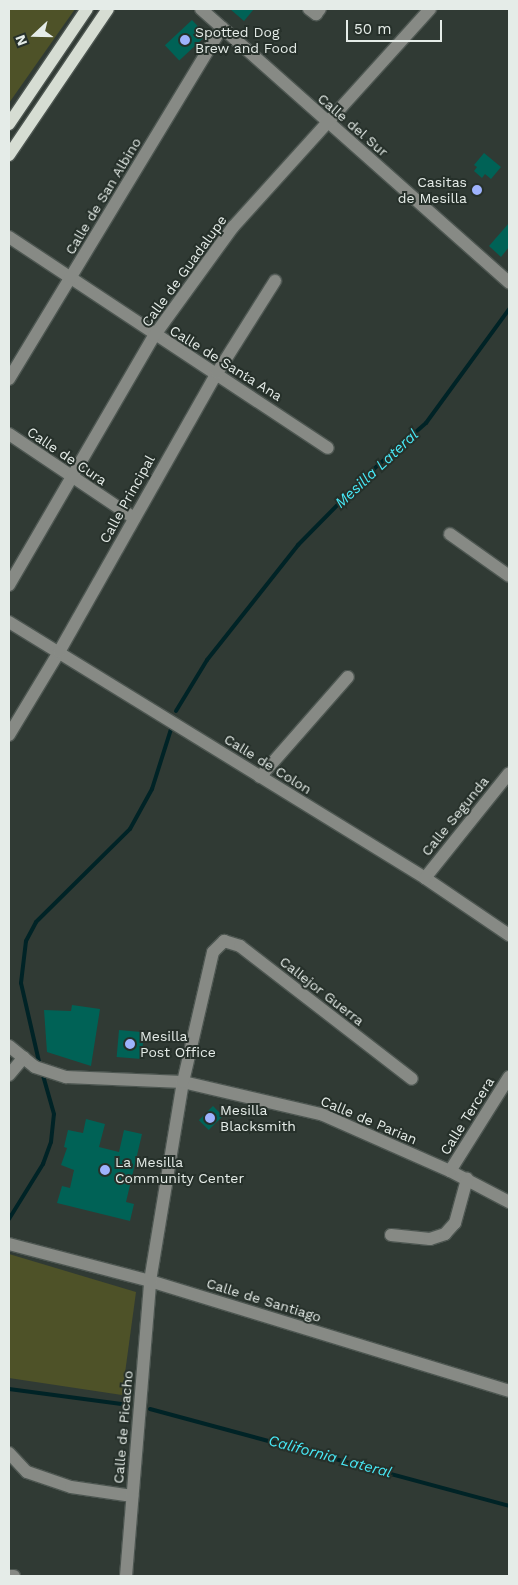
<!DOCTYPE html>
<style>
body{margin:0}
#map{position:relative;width:518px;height:1585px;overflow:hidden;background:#303a34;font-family:"Work Sans",sans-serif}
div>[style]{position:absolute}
.green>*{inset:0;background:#4e5228}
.stream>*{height:4px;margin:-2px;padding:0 2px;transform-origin:2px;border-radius:2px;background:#002326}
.building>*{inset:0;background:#006256;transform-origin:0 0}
.roads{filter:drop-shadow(1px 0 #4d5651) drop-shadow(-1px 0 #4d5651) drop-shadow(0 1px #4d5651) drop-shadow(0 -1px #4d5651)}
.minor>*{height:12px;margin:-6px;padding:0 6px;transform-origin:6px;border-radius:6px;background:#878a85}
.major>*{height:12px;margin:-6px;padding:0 6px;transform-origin:6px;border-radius:6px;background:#d6ddd3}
.dots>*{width:14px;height:14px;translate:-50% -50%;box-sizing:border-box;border:2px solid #26302a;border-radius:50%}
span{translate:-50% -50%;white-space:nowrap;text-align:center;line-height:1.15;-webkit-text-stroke:4px #26302a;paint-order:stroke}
.poi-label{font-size:14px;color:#e5ece8}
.left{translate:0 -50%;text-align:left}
.right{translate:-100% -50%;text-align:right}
.street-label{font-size:14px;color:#e5ece8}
.water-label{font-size:15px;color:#48e9f7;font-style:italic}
.frame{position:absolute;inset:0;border:10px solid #e5ece8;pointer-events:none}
.north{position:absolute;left:10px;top:10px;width:50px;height:50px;-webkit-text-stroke:4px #26302a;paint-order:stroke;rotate:249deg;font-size:14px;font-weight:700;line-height:20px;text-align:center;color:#e5ece8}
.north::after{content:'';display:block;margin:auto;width:18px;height:22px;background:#e5ece8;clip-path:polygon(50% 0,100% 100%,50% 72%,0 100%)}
.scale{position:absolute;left:346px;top:20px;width:96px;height:22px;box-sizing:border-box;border:2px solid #e5ece8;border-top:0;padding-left:6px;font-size:15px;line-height:18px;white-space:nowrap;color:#e5ece8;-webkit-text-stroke:4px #26302a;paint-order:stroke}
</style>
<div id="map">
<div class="green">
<i style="clip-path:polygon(9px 9px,75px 9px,9px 103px)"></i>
<i style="clip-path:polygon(9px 1254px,136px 1292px,122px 1395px,9px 1378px)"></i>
</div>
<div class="stream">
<i style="left:176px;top:711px;width:60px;rotate:-58.7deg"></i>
<i style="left:207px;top:660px;width:147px;rotate:-51.6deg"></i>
<i style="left:298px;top:545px;width:98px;rotate:-45.4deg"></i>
<i style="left:367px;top:475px;width:79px;rotate:-41.4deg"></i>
<i style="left:426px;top:423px;width:141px;rotate:-53.9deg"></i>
<i style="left:40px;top:1066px;width:85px;rotate:-102.9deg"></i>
<i style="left:21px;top:983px;width:42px;rotate:-83.2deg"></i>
<i style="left:26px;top:941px;width:21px;rotate:-62deg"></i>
<i style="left:36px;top:922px;width:132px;rotate:-44.7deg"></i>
<i style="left:130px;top:829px;width:46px;rotate:-61.2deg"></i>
<i style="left:152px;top:789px;width:66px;rotate:-72.4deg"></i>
<i style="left:9px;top:1219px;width:65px;rotate:-58.3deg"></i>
<i style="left:43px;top:1164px;width:23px;rotate:-70deg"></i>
<i style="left:51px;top:1142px;width:28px;rotate:-84deg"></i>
<i style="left:54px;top:1114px;width:44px;rotate:-105.9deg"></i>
<i style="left:9px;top:1389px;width:121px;rotate:7.6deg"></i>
<i style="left:150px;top:1409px;width:372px;rotate:15.1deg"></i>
</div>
<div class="building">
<i style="clip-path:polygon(230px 9px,254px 9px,244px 21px)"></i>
<i style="left:192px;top:20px;width:21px;height:37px;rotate:47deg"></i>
<i style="clip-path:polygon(484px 153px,501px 167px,491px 179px,485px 174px,482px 178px,474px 171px,477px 167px,474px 165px)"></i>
<i style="clip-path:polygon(509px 223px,509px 247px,501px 257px,489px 246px)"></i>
<i style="clip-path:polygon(72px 1005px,100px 1009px,91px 1066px,47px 1052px,44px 1010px,71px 1011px)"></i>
<i style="left:119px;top:1030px;width:25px;height:27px;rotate:5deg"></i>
<i style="left:213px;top:1106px;width:14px;height:20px;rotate:45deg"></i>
<i style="clip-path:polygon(86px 1119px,105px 1124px,99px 1147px,119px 1152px,124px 1130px,142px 1134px,126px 1202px,134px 1204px,130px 1221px,57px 1203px,62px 1186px,70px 1188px,74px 1170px,61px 1165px,67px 1148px,64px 1147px,68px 1130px,83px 1133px)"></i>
</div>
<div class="roads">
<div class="minor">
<i style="left:201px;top:9px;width:412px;rotate:41.6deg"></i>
<i style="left:309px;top:9px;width:9px;rotate:36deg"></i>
<i style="left:316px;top:14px;width:6px;rotate:-51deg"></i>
<i style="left:9px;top:237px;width:382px;rotate:33.5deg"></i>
<i style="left:9px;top:379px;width:411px;rotate:-58.8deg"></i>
<i style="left:9px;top:434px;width:151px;rotate:33.9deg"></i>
<i style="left:450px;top:534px;width:72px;rotate:35.4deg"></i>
<i style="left:9px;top:585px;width:288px;rotate:-59.8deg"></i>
<i style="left:154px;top:336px;width:135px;rotate:-54.1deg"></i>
<i style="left:233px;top:227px;width:294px;rotate:-47.9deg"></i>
<i style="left:9px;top:622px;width:488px;rotate:31.6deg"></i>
<i style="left:425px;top:878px;width:102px;rotate:34.2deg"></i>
<i style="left:9px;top:735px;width:97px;rotate:-58.9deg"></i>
<i style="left:59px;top:652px;width:321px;rotate:-60.5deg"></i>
<i style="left:217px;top:373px;width:109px;rotate:-57.8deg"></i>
<i style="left:260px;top:777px;width:133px;rotate:-48.7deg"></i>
<i style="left:425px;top:878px;width:134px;rotate:-51.3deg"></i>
<i style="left:9px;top:1046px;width:33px;rotate:39deg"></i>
<i style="left:35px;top:1067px;width:33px;rotate:18deg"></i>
<i style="left:66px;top:1077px;width:117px;rotate:2.4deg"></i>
<i style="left:183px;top:1082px;width:142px;rotate:13.1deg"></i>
<i style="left:321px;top:1114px;width:141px;rotate:23.8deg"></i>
<i style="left:450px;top:1171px;width:67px;rotate:27.7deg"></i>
<i style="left:9px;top:1075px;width:23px;rotate:-50deg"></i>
<i style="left:450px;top:1171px;width:111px;rotate:-57.9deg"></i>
<i style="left:391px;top:1235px;width:39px;rotate:6deg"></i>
<i style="left:430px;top:1239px;width:16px;rotate:-18deg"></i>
<i style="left:445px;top:1234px;width:15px;rotate:-48deg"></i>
<i style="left:455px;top:1223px;width:46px;rotate:-74.7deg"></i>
<i style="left:9px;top:1244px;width:146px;rotate:14.7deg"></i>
<i style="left:150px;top:1281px;width:375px;rotate:17deg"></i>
<i style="left:9px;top:1453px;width:26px;rotate:47deg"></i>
<i style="left:27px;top:1472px;width:46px;rotate:18.8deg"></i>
<i style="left:71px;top:1487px;width:62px;rotate:8.4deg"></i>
<i style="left:9px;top:1576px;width:5px"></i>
<i style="left:126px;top:1576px;width:296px;rotate:-85.3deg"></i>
<i style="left:150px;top:1281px;width:202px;rotate:-80.6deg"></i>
<i style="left:183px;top:1082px;width:133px;rotate:-77deg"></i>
<i style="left:213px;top:952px;width:16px;rotate:-45deg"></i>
<i style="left:224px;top:941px;width:17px;rotate:17deg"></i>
<i style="left:240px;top:946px;width:217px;rotate:37.7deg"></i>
</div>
<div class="major">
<i style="left:9px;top:124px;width:139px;rotate:-55.9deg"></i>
<i style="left:9px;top:155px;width:176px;rotate:-55.9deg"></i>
</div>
</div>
<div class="dots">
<i style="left:185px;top:40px;background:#9eb3fd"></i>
<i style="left:477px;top:190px;background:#9eb3fd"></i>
<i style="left:130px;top:1044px;background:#9eb3fd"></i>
<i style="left:210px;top:1118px;background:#9eb3fd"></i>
<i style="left:105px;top:1170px;background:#9eb3fd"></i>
</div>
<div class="poi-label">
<span class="left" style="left:195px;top:40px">Spotted Dog<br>Brew and Food</span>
<span class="right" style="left:467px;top:190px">Casitas<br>de Mesilla</span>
<span class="left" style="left:140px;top:1044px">Mesilla<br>Post Office</span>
<span class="left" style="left:220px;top:1118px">Mesilla<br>Blacksmith</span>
<span class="left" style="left:115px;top:1170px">La Mesilla<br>Community Center</span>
</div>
<div class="street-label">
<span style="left:353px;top:125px;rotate:41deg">Calle del Sur</span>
<span style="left:103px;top:196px;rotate:-59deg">Calle de San Albino</span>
<span style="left:184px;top:271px;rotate:-54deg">Calle de Guadalupe</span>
<span style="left:226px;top:363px;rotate:32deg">Calle de Santa Ana</span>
<span style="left:67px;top:456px;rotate:34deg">Calle de Cura</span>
<span style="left:127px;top:499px;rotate:-61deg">Calle Principal</span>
<span style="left:268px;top:764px;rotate:32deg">Calle de Colon</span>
<span style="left:455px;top:816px;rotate:-51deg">Calle Segunda</span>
<span style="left:322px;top:991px;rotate:38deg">Callejor Guerra</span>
<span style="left:467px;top:1116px;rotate:-58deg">Calle Tercera</span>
<span style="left:369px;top:1120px;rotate:23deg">Calle de Parian</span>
<span style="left:264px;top:1300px;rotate:17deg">Calle de Santiago</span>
<span style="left:123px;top:1427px;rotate:-85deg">Calle de Picacho</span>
</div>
<div class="water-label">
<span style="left:377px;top:469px;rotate:-43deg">Mesilla Lateral</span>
<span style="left:330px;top:1457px;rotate:15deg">California Lateral</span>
</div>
<div class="frame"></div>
<div class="north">N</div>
<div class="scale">50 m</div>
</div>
